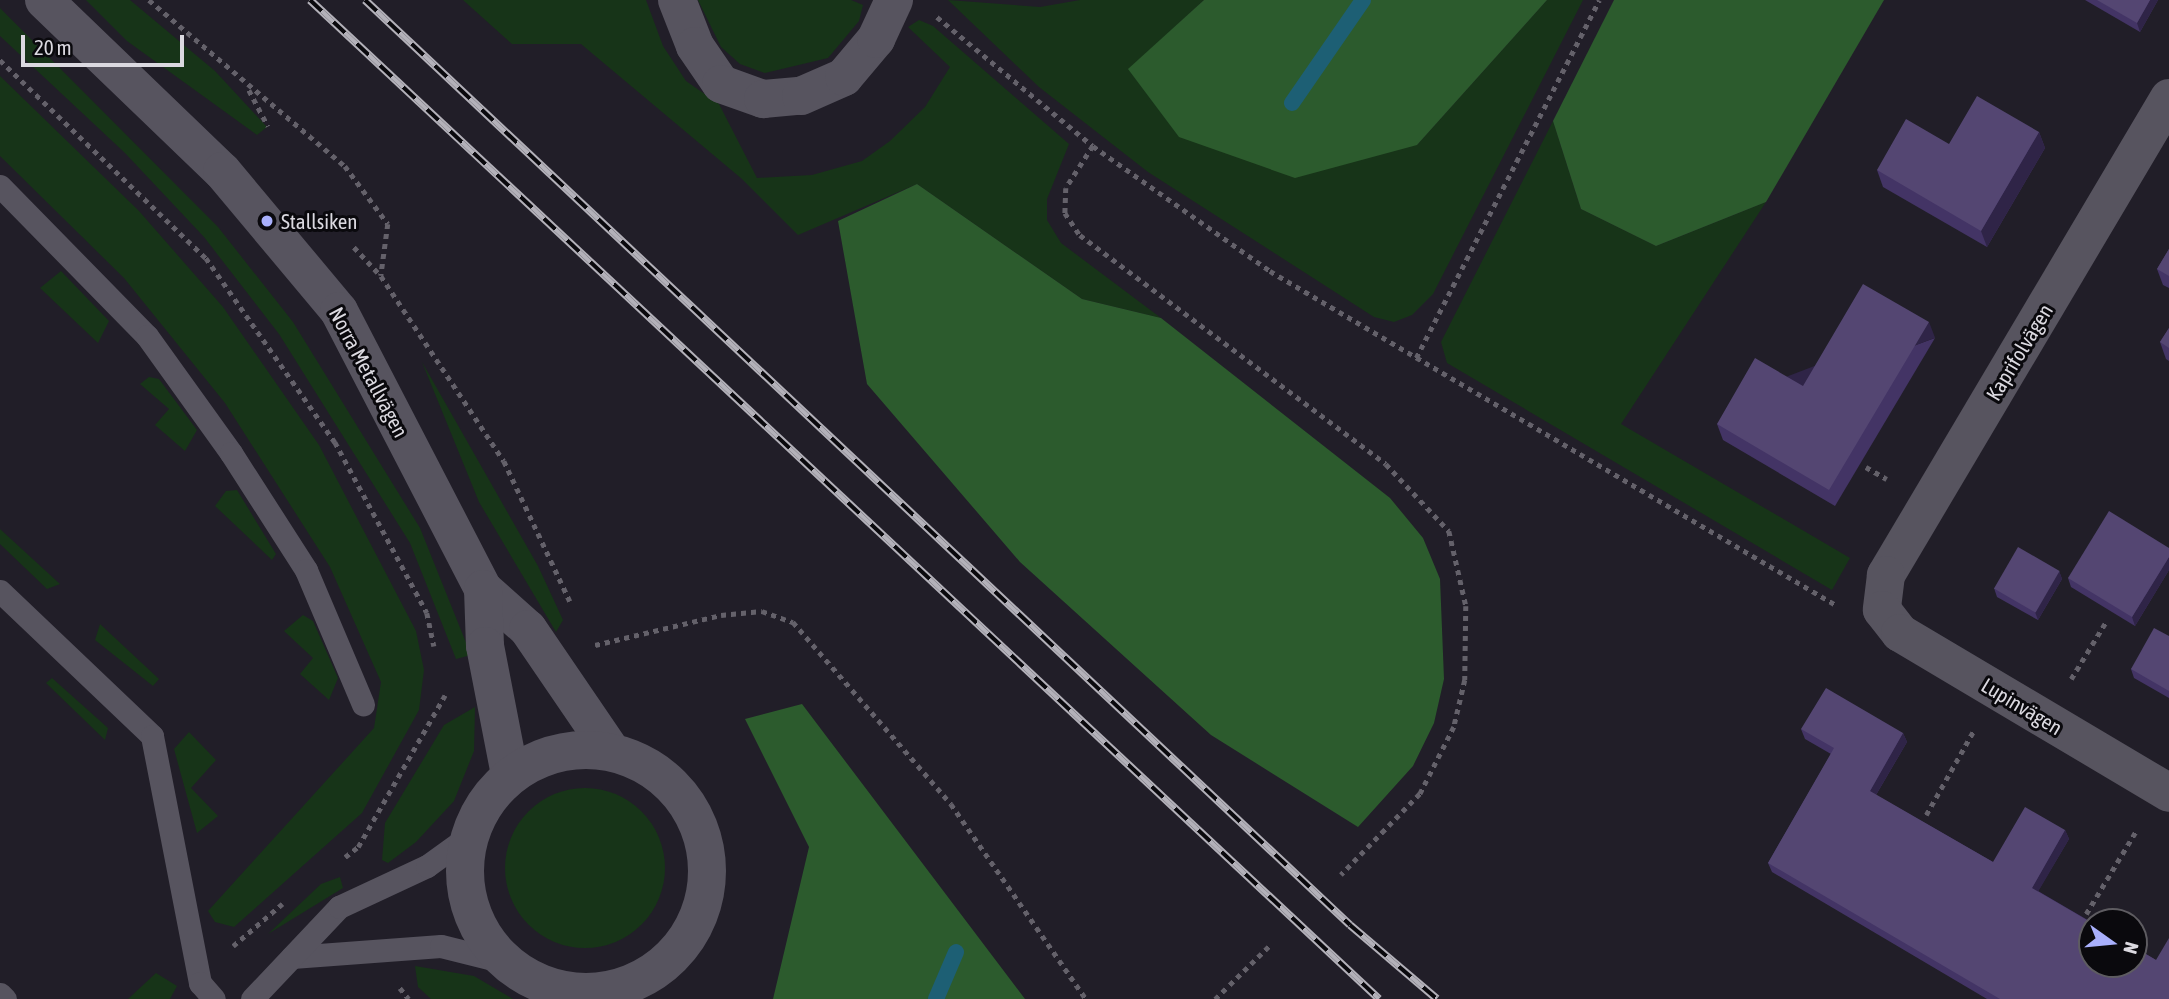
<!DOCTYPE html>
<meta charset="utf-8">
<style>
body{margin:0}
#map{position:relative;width:2169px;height:999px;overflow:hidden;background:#211e28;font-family:"Asap Condensed",sans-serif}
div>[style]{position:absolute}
.green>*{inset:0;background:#173418}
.round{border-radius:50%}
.forest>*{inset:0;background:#2c5b2d}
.stream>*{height:16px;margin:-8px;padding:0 8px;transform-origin:8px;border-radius:8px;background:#1d5f74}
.path>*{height:4.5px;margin-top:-2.25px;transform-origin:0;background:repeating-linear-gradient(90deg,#64616a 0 5px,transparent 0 10px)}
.lane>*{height:23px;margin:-11.5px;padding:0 11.5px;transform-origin:11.5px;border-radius:11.5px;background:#57545f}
.street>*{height:38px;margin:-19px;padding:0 19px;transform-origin:19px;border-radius:19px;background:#57545f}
.street>.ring{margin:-19px;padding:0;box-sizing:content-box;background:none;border:38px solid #57545f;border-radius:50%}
.rail>*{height:8px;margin-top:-4px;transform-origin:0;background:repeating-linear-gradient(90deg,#0a090d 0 16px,#b3b1b9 0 32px);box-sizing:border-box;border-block:2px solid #b3b1b9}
.wall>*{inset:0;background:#433465}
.shaded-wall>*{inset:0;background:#2f2447;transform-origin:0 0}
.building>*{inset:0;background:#544672;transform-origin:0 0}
.dots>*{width:19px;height:19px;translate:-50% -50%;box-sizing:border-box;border:4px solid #0a090d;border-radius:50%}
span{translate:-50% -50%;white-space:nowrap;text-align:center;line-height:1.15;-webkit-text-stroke:6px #0a090d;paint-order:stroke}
.poi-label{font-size:21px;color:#dbd9e0}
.left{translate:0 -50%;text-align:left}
.street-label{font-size:21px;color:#dbd9e0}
.north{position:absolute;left:2078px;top:908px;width:70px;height:70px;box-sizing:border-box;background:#0a090d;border:2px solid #5e5c61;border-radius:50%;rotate:105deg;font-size:19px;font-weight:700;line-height:28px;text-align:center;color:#dbd9e0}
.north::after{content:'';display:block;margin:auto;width:24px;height:32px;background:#a9b0fc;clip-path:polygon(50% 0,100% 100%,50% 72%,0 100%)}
.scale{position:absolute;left:21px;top:35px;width:163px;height:32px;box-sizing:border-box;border:4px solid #dbd9e0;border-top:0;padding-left:9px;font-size:21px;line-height:24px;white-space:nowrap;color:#dbd9e0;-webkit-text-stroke:5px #0a090d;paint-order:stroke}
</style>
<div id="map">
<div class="green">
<i style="clip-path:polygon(86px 0,130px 0,215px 71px,267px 127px,257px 135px,127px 41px)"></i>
<i style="clip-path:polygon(463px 0,646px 0,663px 46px,686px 81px,719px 104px,757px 178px,812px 175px,862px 161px,890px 141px,925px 107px,950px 67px,908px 27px,919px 20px,933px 26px,1069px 144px,1047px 199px,1047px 220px,1061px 243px,1161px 318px,1082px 299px,917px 184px,798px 235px,742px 179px,581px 44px,512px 44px)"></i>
<i style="clip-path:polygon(698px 0,851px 0,863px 5px,859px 21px,828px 58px,765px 73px,740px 64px,721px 47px)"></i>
<i style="clip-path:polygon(948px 0,1040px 7px,1080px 0,1204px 0,1129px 69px,1417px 145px,1547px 0,1583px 0,1433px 294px,1412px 315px,1394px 322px,1374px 317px,1148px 172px,1039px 87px)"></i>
<i style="clip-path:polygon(0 8px,218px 227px,293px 322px,420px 528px,471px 655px,456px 659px,410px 543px,279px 334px,204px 237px,125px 153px,0 36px)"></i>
<i style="clip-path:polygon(0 76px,139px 211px,223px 307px,319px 445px,416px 631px,424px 670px,419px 710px,362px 813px,234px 927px,215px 922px,208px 911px,374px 728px,381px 682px,330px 567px,225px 403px,124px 278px,0 156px)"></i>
<i style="clip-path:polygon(1553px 121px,1581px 209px,1656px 246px,1766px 202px,1621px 424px,1850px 558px,1832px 590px,1447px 363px,1441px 342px)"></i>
<i style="clip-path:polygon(61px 271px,109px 321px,98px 343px,40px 288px)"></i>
<i style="clip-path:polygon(422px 362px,538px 566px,563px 620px,556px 632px,479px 502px)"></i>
<i style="clip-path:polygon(149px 377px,159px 379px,197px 430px,185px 451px,155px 425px,169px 409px,140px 384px)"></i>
<i style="clip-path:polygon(237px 490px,276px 554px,272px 560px,215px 506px,226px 491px)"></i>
<i style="clip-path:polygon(0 529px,60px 584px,47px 589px,0 544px)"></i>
<i style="clip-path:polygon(303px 615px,313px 621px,338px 678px,329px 700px,300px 674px,313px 658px,284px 631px)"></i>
<i style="clip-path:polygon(100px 624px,159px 679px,153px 686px,95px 640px)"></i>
<i style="clip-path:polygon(52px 678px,108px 728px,105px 740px,46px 683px)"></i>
<i style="clip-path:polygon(475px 707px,474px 751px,454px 801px,416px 842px,388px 863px,382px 860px,385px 823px,444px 725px)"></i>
<i style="clip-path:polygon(189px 732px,216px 760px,191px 788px,218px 816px,197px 833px,174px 749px)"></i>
<i class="round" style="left:505px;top:788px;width:160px;height:160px"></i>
<i style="clip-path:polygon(340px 877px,343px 888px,268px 934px,321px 884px)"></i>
<i style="clip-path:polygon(415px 966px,474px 976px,513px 999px,431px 999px,418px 987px)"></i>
<i style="clip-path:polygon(156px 973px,177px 986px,170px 999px,128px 999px)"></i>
</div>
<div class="forest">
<i style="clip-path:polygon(1204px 0,1547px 0,1417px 145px,1295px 178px,1179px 137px,1128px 69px)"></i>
<i style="clip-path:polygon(1614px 0,1884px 0,1766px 202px,1656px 246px,1581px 209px,1553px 121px)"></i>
<i style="clip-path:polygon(917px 184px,1082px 299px,1161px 318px,1390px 498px,1423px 538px,1440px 579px,1444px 679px,1434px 723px,1413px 766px,1358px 827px,1211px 735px,1020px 562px,867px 384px,838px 221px)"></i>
<i style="clip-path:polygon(802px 704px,1025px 999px,1026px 999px,773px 999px,809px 847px,745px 719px)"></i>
</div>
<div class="stream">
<i style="left:1292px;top:103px;width:125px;rotate:-55.4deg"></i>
<i style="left:936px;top:999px;width:51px;rotate:-66.9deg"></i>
</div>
<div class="path">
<i style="left:149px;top:0;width:257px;rotate:40.3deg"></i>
<i style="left:345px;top:166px;width:72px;rotate:53.4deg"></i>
<i style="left:388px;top:224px;width:52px;rotate:97.7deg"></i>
<i style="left:381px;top:276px;width:222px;rotate:56.4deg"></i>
<i style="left:504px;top:461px;width:155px;rotate:64.8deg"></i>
<i style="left:937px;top:17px;width:202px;rotate:39.6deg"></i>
<i style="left:1093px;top:146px;width:217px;rotate:35.2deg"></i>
<i style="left:1270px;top:271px;width:657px;rotate:30.55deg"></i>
<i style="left:0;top:60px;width:286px;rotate:43.9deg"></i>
<i style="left:206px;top:258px;width:225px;rotate:55deg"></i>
<i style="left:335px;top:442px;width:194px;rotate:61.7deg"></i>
<i style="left:427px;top:613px;width:34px;rotate:78deg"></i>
<i style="left:249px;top:90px;width:41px;rotate:62.2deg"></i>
<i style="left:1093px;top:146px;width:50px;rotate:122.7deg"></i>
<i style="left:1066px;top:188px;width:25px;rotate:92deg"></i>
<i style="left:1065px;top:213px;width:27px;rotate:56deg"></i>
<i style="left:1080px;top:235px;width:382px;rotate:36.8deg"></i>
<i style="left:1386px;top:464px;width:92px;rotate:46.8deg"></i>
<i style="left:1449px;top:531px;width:77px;rotate:77.2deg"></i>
<i style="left:1466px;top:606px;width:74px;rotate:90.8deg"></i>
<i style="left:1465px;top:680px;width:48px;rotate:103.2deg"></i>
<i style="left:1454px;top:727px;width:75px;rotate:116.9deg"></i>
<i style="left:1420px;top:794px;width:113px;rotate:134.3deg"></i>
<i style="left:354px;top:247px;width:38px;rotate:47deg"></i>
<i style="left:1416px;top:358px;width:402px;rotate:-62.9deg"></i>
<i style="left:1866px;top:467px;width:24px;rotate:30deg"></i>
<i style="left:595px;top:645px;width:130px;rotate:-13.4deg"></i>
<i style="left:721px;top:615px;width:41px;rotate:-5.6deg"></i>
<i style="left:762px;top:611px;width:33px;rotate:20deg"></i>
<i style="left:793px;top:622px;width:241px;rotate:49deg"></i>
<i style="left:951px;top:804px;width:237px;rotate:55.3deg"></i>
<i style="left:2071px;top:679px;width:69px;rotate:-58.6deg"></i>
<i style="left:1926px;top:815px;width:98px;rotate:-60.5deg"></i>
<i style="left:345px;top:857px;width:16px;rotate:-38deg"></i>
<i style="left:358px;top:847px;width:175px;rotate:-60.2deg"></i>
<i style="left:2086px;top:914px;width:97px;rotate:-58.9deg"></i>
<i style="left:233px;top:946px;width:65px;rotate:-40.6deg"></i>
<i style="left:400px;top:988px;width:14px;rotate:51deg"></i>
<i style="left:1215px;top:999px;width:76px;rotate:-44.5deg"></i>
</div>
<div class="lane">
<i style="left:0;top:186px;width:210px;rotate:45.6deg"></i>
<i style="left:147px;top:336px;width:144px;rotate:54.3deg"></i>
<i style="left:231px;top:453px;width:139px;rotate:57.3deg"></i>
<i style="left:306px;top:570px;width:146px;rotate:67deg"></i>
<i style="left:0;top:591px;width:210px;rotate:43.6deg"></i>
<i style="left:152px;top:736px;width:252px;rotate:79deg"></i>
<i style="left:200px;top:983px;width:21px;rotate:49deg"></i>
<i style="left:292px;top:957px;width:149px;rotate:-4.2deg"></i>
<i style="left:441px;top:946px;width:66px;rotate:14deg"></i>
<i style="left:0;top:994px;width:7px;rotate:45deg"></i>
<i style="left:252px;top:999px;width:127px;rotate:-46.6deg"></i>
<i style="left:339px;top:907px;width:97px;rotate:-25deg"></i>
<i style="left:427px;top:866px;width:53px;rotate:-35.8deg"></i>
</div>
<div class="street">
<i style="left:44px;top:0;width:247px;rotate:43.9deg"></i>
<i style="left:222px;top:171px;width:182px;rotate:50.1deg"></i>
<i style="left:339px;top:311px;width:313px;rotate:62.6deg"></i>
<i style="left:483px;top:589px;width:60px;rotate:41.6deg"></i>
<i style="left:528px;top:629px;width:149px;rotate:55.7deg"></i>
<i style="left:677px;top:0;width:49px;rotate:68.6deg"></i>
<i style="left:695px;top:46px;width:46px;rotate:55.6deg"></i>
<i style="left:721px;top:84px;width:45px;rotate:19.7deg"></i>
<i style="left:763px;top:99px;width:38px;rotate:-5deg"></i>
<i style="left:801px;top:96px;width:47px;rotate:-23.8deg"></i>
<i style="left:844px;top:77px;width:50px;rotate:-49.9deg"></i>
<i style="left:876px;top:39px;width:43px;rotate:-65.2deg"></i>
<i style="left:2169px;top:98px;width:555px;rotate:120.68deg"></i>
<i style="left:1886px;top:575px;width:35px;rotate:97deg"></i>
<i style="left:1882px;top:610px;width:29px;rotate:52deg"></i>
<i style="left:1900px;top:633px;width:313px;rotate:30.7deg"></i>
<i style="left:483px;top:589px;width:57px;rotate:88deg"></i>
<i style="left:485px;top:646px;width:131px;rotate:79deg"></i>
<i class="ring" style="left:465px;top:750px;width:204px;height:204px"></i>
</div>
<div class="rail">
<i style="left:310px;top:0;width:1463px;rotate:43.06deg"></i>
<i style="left:365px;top:0;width:1351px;rotate:43.2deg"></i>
<i style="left:1350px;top:925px;width:114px;rotate:40.4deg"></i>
</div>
<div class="wall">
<i style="clip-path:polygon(2085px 0,2158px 0,2140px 32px)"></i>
<i style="clip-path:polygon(2039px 132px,2045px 148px,1987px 247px,1883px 187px,1877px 170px,1949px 144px)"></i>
<i style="clip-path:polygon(2169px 249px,2169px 288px,2163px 285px,2157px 269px)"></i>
<i style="clip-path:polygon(2169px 328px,2169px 361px,2166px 359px,2160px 342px)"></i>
<i style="clip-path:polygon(1935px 338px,1835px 506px,1723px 440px,1717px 424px,1803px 386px)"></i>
<i style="clip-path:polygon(2169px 548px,2169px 570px,2135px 626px,2071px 587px,2068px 578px)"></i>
<i style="clip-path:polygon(2059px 571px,2062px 579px,2038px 620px,1997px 597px,1994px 588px)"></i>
<i style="clip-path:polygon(2169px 636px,2169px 698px,2134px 678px,2131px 669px)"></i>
<i style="clip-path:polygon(1801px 729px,1903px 733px,1907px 742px,1876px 795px,1993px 862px,2065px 830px,2069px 839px,2038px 891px,2156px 960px,2169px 999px,1987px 999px,1772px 872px,1768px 863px,1831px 754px,1805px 739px)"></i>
</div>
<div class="shaded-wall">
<i style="clip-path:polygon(2150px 0,2158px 0,2140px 32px,2137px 23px)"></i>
<i style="clip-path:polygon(2039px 132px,2045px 148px,1987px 247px,1981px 231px)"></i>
<i style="left:1929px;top:322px;width:17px;height:196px;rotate:69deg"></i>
<i style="clip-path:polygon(2169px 557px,2169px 570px,2135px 626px,2132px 617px)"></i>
<i style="clip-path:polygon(2059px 571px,2062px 579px,2038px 620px,2035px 612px)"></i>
<i style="clip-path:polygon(1903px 733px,1907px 742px,1873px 800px,1870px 791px)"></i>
<i style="clip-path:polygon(2065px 830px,2069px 839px,2035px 897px,2032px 888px)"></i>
</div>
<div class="building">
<i style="clip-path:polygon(2097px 0,2150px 0,2137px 23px)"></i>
<i style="clip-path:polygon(1977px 96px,2039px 132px,1981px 231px,1877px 170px,1906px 119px,1949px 144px)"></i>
<i style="clip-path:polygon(2169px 249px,2169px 276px,2157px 269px)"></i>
<i style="clip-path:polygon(1863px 284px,1929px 322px,1829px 490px,1717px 424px,1755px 358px,1803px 386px)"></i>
<i style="clip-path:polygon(2169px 328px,2169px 348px,2160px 342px)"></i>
<i style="clip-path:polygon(2109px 511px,2169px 548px,2169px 557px,2132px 617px,2068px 578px)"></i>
<i style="left:2018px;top:547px;width:48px;height:48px;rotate:30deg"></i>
<i style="clip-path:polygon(2154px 628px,2169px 636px,2169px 691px,2131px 669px)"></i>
<i style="clip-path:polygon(1826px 688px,1903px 733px,1870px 791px,1993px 862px,2025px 807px,2065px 830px,2032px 888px,2092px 923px,2092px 964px,2134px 964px,2134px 947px,2156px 960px,2169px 938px,2169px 999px,2000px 999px,1768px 863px,1834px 748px,1801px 729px)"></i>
</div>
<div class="dots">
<i style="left:267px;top:221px;background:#a9b0fc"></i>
</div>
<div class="poi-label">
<span class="left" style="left:281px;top:221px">Stallsiken</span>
</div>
<div class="street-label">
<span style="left:2019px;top:352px;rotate:-59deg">Kaprifolvägen</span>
<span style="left:369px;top:372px;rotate:62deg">Norra Metallvägen</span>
<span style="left:2022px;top:706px;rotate:31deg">Lupinvägen</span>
</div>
<div class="north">N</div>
<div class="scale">20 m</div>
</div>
